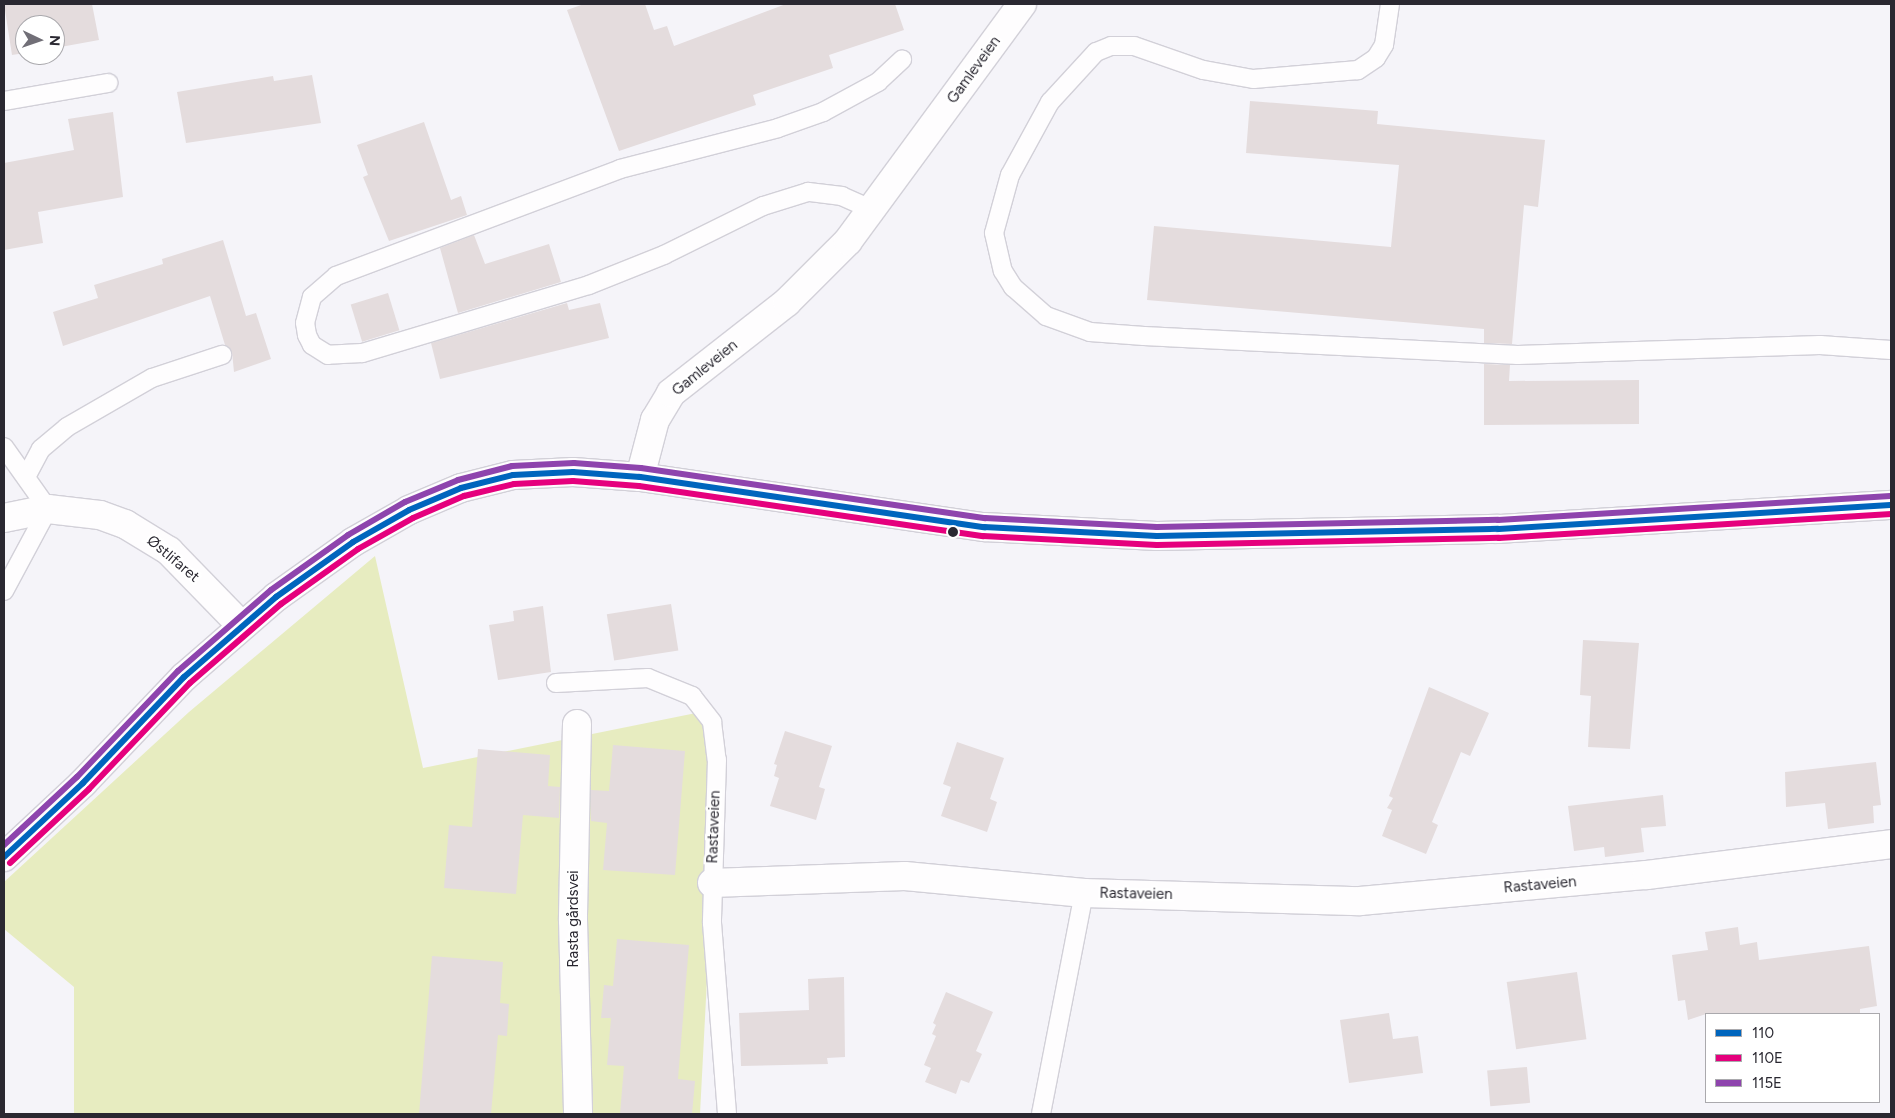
<!DOCTYPE html>
<meta charset="utf-8">
<style>
body{margin:0}
#map{position:relative;width:1895px;height:1118px;overflow:hidden;background:#f5f4f9;font-family:Figtree,sans-serif}
div>[style]{position:absolute}
.green>*{inset:0;background:#e7ecc0}
.building>*{inset:0;background:#e4dcdd;transform-origin:0 0}
.roads{filter:drop-shadow(1px 0 #d2d0d8) drop-shadow(-1px 0 #d2d0d8) drop-shadow(0 1px #d2d0d8) drop-shadow(0 -1px #d2d0d8)}
.lane>*{height:18px;margin:-9px;padding:0 9px;transform-origin:9px;border-radius:9px;background:#fefdfe}
.street>*{height:28px;margin:-14px;padding:0 14px;transform-origin:14px;border-radius:14px;background:#fefdfe}
.secondary>*{height:28px;margin:-14px;padding:0 14px;transform-origin:14px;border-radius:14px;background:#fefdfe}
.bus-1>*{height:6px;margin:-3px;padding:0 3px;transform-origin:3px;border-radius:3px;background:#0065bd}
.bus-2>*{height:6px;margin:-3px;padding:0 3px;transform-origin:3px;border-radius:3px;background:#e5007d}
.bus-3>*{height:6px;margin:-3px;padding:0 3px;transform-origin:3px;border-radius:3px;background:#8e44ad}
.dots>*{width:14px;height:14px;translate:-50% -50%;box-sizing:border-box;border:2px solid #fff;border-radius:50%}
span{translate:-50% -50%;white-space:nowrap;text-align:center;line-height:1.15;-webkit-text-stroke:5px #fff;paint-order:stroke}
.street-label{font-size:15px;color:#2a2831}
.frame{position:absolute;inset:0;border:5px solid #2a2831;pointer-events:none}
.legend{position:absolute;left:1705px;top:1013px;width:175px;height:90px;box-sizing:border-box;background:#fff;border:1px solid #aaa9ad;margin:0;padding:6px 9px;list-style:none;font-size:15px;color:#2a2831}
.legend li{display:flex;align-items:center;gap:10px;height:25px}
.legend b{width:25px;border:1px solid #aaa9ad}
.north{position:absolute;left:15px;top:15px;width:50px;height:50px;box-sizing:border-box;background:#fff;border:1px solid #aaa9ad;border-radius:50%;rotate:93deg;font-size:14px;font-weight:700;line-height:20px;text-align:center;color:#2a2831}
.north::after{content:'';display:block;margin:auto;width:18px;height:22px;background:#716f77;clip-path:polygon(50% 0,100% 100%,50% 72%,0 100%)}
</style>
<div id="map">
<div class="green">
<i style="clip-path:polygon(375px 556px,423px 768px,706px 711px,712px 883px,700px 1114px,74px 1114px,74px 987px,4px 929px,4px 882px,189px 712px)"></i>
</div>
<div class="building">
<i style="clip-path:polygon(4px 4px,92px 4px,99px 40px,55px 48px,55px 25px,25px 25px,25px 53px,12px 55px)"></i>
<i style="clip-path:polygon(584px 4px,645px 4px,654px 30px,667px 26px,674px 46px,786px 4px,895px 4px,904px 30px,829px 55px,833px 68px,753px 95px,756px 105px,619px 151px,567px 10px)"></i>
<i style="clip-path:polygon(312px 75px,321px 123px,186px 143px,177px 92px,273px 76px,274px 81px)"></i>
<i style="clip-path:polygon(1250px 101px,1378px 111px,1377px 124px,1545px 140px,1538px 207px,1524px 205px,1512px 344px,1484px 343px,1484px 329px,1147px 300px,1154px 226px,1391px 247px,1399px 165px,1246px 153px)"></i>
<i style="clip-path:polygon(113px 112px,123px 197px,38px 212px,43px 243px,4px 250px,4px 163px,74px 150px,68px 119px)"></i>
<i style="clip-path:polygon(424px 122px,451px 200px,461px 196px,467px 215px,389px 241px,363px 177px,368px 175px,357px 145px)"></i>
<i style="clip-path:polygon(474px 235px,485px 264px,549px 244px,561px 282px,458px 313px,440px 248px)"></i>
<i style="clip-path:polygon(223px 240px,246px 316px,256px 313px,271px 359px,234px 372px,232px 352px,225px 345px,210px 296px,63px 346px,53px 312px,98px 298px,94px 285px,163px 264px,162px 259px)"></i>
<i style="left:388px;top:293px;width:39px;height:39px;rotate:73deg"></i>
<i style="clip-path:polygon(567px 303px,569px 310px,600px 303px,609px 338px,440px 379px,431px 343px)"></i>
<i style="clip-path:polygon(1484px 364px,1510px 365px,1509px 381px,1639px 380px,1639px 424px,1484px 425px)"></i>
<i style="left:671px;top:604px;width:47px;height:65px;rotate:81deg"></i>
<i style="clip-path:polygon(543px 606px,551px 672px,498px 680px,489px 625px,514px 621px,513px 611px)"></i>
<i style="clip-path:polygon(1583px 640px,1639px 643px,1630px 749px,1588px 747px,1591px 696px,1580px 695px)"></i>
<i style="clip-path:polygon(1429px 687px,1489px 713px,1470px 756px,1461px 752px,1432px 822px,1438px 825px,1426px 854px,1382px 836px,1392px 810px,1387px 808px,1393px 798px,1389px 796px)"></i>
<i style="clip-path:polygon(785px 731px,832px 746px,819px 787px,825px 789px,816px 820px,770px 806px,779px 778px,774px 776px,777px 765px,774px 764px)"></i>
<i style="clip-path:polygon(957px 742px,1004px 758px,990px 799px,997px 802px,987px 832px,941px 816px,951px 787px,943px 784px)"></i>
<i style="clip-path:polygon(613px 745px,685px 751px,675px 875px,603px 870px,607px 823px,591px 821px,591px 790px,609px 791px)"></i>
<i style="clip-path:polygon(478px 749px,550px 755px,548px 786px,560px 787px,559px 818px,523px 815px,516px 894px,444px 888px,449px 825px,472px 827px)"></i>
<i style="clip-path:polygon(1876px 762px,1881px 805px,1873px 806px,1874px 823px,1828px 829px,1825px 803px,1786px 807px,1785px 772px)"></i>
<i style="clip-path:polygon(1663px 795px,1666px 826px,1641px 828px,1644px 852px,1605px 857px,1604px 847px,1574px 851px,1568px 806px)"></i>
<i style="clip-path:polygon(1738px 927px,1740px 945px,1757px 942px,1759px 960px,1869px 946px,1877px 1006px,1860px 1009px,1860px 1014px,1706px 1014px,1688px 1020px,1685px 1000px,1678px 1001px,1672px 955px,1708px 950px,1705px 932px)"></i>
<i style="clip-path:polygon(617px 939px,689px 945px,678px 1079px,695px 1081px,692px 1114px,620px 1114px,624px 1066px,607px 1065px,611px 1018px,601px 1018px,604px 985px,613px 986px)"></i>
<i style="clip-path:polygon(432px 956px,503px 962px,500px 1003px,509px 1004px,507px 1036px,498px 1035px,491px 1114px,419px 1114px)"></i>
<i style="left:1577px;top:972px;width:68px;height:71px;rotate:82deg"></i>
<i style="clip-path:polygon(844px 977px,845px 1057px,827px 1058px,828px 1064px,741px 1066px,739px 1013px,809px 1010px,808px 979px)"></i>
<i style="clip-path:polygon(946px 992px,993px 1012px,976px 1051px,982px 1054px,969px 1083px,961px 1080px,956px 1094px,925px 1082px,931px 1068px,924px 1065px,936px 1036px,932px 1034px,936px 1025px,933px 1023px)"></i>
<i style="clip-path:polygon(1389px 1013px,1393px 1039px,1418px 1036px,1423px 1073px,1349px 1083px,1340px 1020px)"></i>
<i style="left:1527px;top:1067px;width:36px;height:40px;rotate:85deg"></i>
</div>
<div class="roads">
<div class="lane">
<i style="left:1390px;top:4px;width:41px;rotate:98.3deg"></i>
<i style="left:1384px;top:45px;width:15px;rotate:122deg"></i>
<i style="left:1376px;top:58px;width:22px;rotate:146deg"></i>
<i style="left:1358px;top:70px;width:105px;rotate:175.1deg"></i>
<i style="left:1253px;top:79px;width:51px;rotate:-169.8deg"></i>
<i style="left:1203px;top:70px;width:73px;rotate:-160.8deg"></i>
<i style="left:1134px;top:46px;width:23px;rotate:180deg"></i>
<i style="left:1111px;top:46px;width:16px;rotate:158deg"></i>
<i style="left:1096px;top:52px;width:68px;rotate:132.6deg"></i>
<i style="left:1050px;top:102px;width:83px;rotate:118.7deg"></i>
<i style="left:1010px;top:175px;width:60px;rotate:105.4deg"></i>
<i style="left:994px;top:233px;width:39px;rotate:77deg"></i>
<i style="left:1003px;top:271px;width:19px;rotate:58deg"></i>
<i style="left:1013px;top:287px;width:44px;rotate:41.3deg"></i>
<i style="left:1046px;top:316px;width:47px;rotate:20deg"></i>
<i style="left:1090px;top:332px;width:54px;rotate:4.2deg"></i>
<i style="left:1144px;top:336px;width:374px;rotate:2.9deg"></i>
<i style="left:1518px;top:355px;width:302px;rotate:-1.9deg"></i>
<i style="left:1820px;top:345px;width:71px;rotate:4deg"></i>
<i style="left:4px;top:101px;width:106px;rotate:-9.8deg"></i>
<i style="left:873px;top:210px;width:34px;rotate:-156deg"></i>
<i style="left:842px;top:196px;width:34px;rotate:-173deg"></i>
<i style="left:808px;top:192px;width:47px;rotate:162.7deg"></i>
<i style="left:763px;top:206px;width:110px;rotate:153.7deg"></i>
<i style="left:664px;top:255px;width:81px;rotate:158.2deg"></i>
<i style="left:589px;top:285px;width:237px;rotate:163.3deg"></i>
<i style="left:362px;top:353px;width:34px;rotate:177deg"></i>
<i style="left:328px;top:355px;width:19px;rotate:-148deg"></i>
<i style="left:312px;top:345px;width:11px;rotate:-117deg"></i>
<i style="left:307px;top:335px;width:12px;rotate:-99deg"></i>
<i style="left:305px;top:323px;width:27px;rotate:-75deg"></i>
<i style="left:312px;top:297px;width:32px;rotate:-41deg"></i>
<i style="left:336px;top:276px;width:303px;rotate:-20.6deg"></i>
<i style="left:620px;top:169px;width:163px;rotate:-14.5deg"></i>
<i style="left:778px;top:128px;width:48px;rotate:-19.6deg"></i>
<i style="left:823px;top:112px;width:63px;rotate:-28.6deg"></i>
<i style="left:878px;top:82px;width:33px;rotate:-43deg"></i>
<i style="left:4px;top:447px;width:76px;rotate:54.6deg"></i>
<i style="left:48px;top:509px;width:93px;rotate:118.2deg"></i>
<i style="left:26px;top:477px;width:32px;rotate:-62deg"></i>
<i style="left:41px;top:449px;width:34px;rotate:-40deg"></i>
<i style="left:67px;top:427px;width:98px;rotate:-30deg"></i>
<i style="left:152px;top:378px;width:74px;rotate:-18.2deg"></i>
<i style="left:556px;top:683px;width:92px;rotate:-3.1deg"></i>
<i style="left:648px;top:678px;width:48px;rotate:22.2deg"></i>
<i style="left:692px;top:696px;width:33px;rotate:52deg"></i>
<i style="left:712px;top:722px;width:38px;rotate:83deg"></i>
<i style="left:717px;top:760px;width:163px;rotate:91.8deg"></i>
<i style="left:712px;top:923px;width:192px;rotate:85.5deg"></i>
<i style="left:1041px;top:1114px;width:225px;rotate:-79deg"></i>
</div>
<div class="street">
<i style="left:4px;top:518px;width:45px;rotate:-11.6deg"></i>
<i style="left:48px;top:509px;width:52px;rotate:6.6deg"></i>
<i style="left:100px;top:515px;width:27px;rotate:20deg"></i>
<i style="left:125px;top:524px;width:52px;rotate:31.5deg"></i>
<i style="left:169px;top:551px;width:102px;rotate:45.8deg"></i>
<i style="left:577px;top:724px;width:196px;rotate:91.2deg"></i>
<i style="left:573px;top:920px;width:194px;rotate:88.5deg"></i>
<i style="left:712px;top:883px;width:193px;rotate:-2.1deg"></i>
<i style="left:905px;top:876px;width:180px;rotate:5.4deg"></i>
<i style="left:1084px;top:893px;width:276px;rotate:1.7deg"></i>
<i style="left:1360px;top:901px;width:288px;rotate:-5.2deg"></i>
<i style="left:1647px;top:875px;width:246px;rotate:-7.2deg"></i>
</div>
<div class="secondary">
<i style="left:640px;top:477px;width:59px;rotate:-75.3deg"></i>
<i style="left:655px;top:420px;width:31px;rotate:-59deg"></i>
<i style="left:671px;top:393px;width:147px;rotate:-38.1deg"></i>
<i style="left:787px;top:302px;width:86px;rotate:-45deg"></i>
<i style="left:848px;top:241px;width:294px;rotate:-53.7deg"></i>
<i style="left:4px;top:857px;width:108px;rotate:-43.1deg"></i>
<i style="left:83px;top:783px;width:146px;rotate:-46.4deg"></i>
<i style="left:184px;top:677px;width:122px;rotate:-41deg"></i>
<i style="left:276px;top:597px;width:95px;rotate:-35.5deg"></i>
<i style="left:353px;top:542px;width:64px;rotate:-29.7deg"></i>
<i style="left:409px;top:510px;width:56px;rotate:-22.9deg"></i>
<i style="left:461px;top:488px;width:54px;rotate:-14deg"></i>
<i style="left:513px;top:475px;width:60px;rotate:-2.9deg"></i>
<i style="left:573px;top:472px;width:67px;rotate:4.3deg"></i>
<i style="left:640px;top:477px;width:348px;rotate:8.3deg"></i>
<i style="left:984px;top:527px;width:173px;rotate:3deg"></i>
<i style="left:1157px;top:536px;width:341px;rotate:-1.2deg"></i>
<i style="left:1498px;top:529px;width:394px;rotate:-3.5deg"></i>
</div>
</div>
<div class="bus-1">
<i style="left:4px;top:857px;width:108px;rotate:-43.1deg"></i>
<i style="left:83px;top:783px;width:146px;rotate:-46.4deg"></i>
<i style="left:184px;top:677px;width:122px;rotate:-41deg"></i>
<i style="left:276px;top:597px;width:95px;rotate:-35.5deg"></i>
<i style="left:353px;top:542px;width:64px;rotate:-29.7deg"></i>
<i style="left:409px;top:510px;width:56px;rotate:-22.9deg"></i>
<i style="left:461px;top:488px;width:54px;rotate:-14deg"></i>
<i style="left:513px;top:475px;width:60px;rotate:-2.9deg"></i>
<i style="left:573px;top:472px;width:67px;rotate:4.3deg"></i>
<i style="left:640px;top:477px;width:348px;rotate:8.3deg"></i>
<i style="left:984px;top:527px;width:173px;rotate:3deg"></i>
<i style="left:1157px;top:536px;width:341px;rotate:-1.2deg"></i>
<i style="left:1498px;top:529px;width:394px;rotate:-3.5deg"></i>
</div>
<div class="bus-2">
<i style="left:10px;top:863px;width:108px;rotate:-43.1deg"></i>
<i style="left:89px;top:789px;width:146px;rotate:-46.4deg"></i>
<i style="left:190px;top:683px;width:121px;rotate:-41deg"></i>
<i style="left:281px;top:604px;width:95px;rotate:-35.5deg"></i>
<i style="left:358px;top:549px;width:63px;rotate:-29.4deg"></i>
<i style="left:413px;top:518px;width:56px;rotate:-23.3deg"></i>
<i style="left:464px;top:496px;width:51px;rotate:-13.5deg"></i>
<i style="left:514px;top:484px;width:59px;rotate:-2.9deg"></i>
<i style="left:573px;top:481px;width:66px;rotate:4.3deg"></i>
<i style="left:639px;top:486px;width:348px;rotate:8.3deg"></i>
<i style="left:983px;top:536px;width:174px;rotate:3deg"></i>
<i style="left:1157px;top:545px;width:342px;rotate:-1.2deg"></i>
<i style="left:1499px;top:538px;width:393px;rotate:-3.5deg"></i>
</div>
<div class="bus-3">
<i style="left:4px;top:845px;width:100px;rotate:-43deg"></i>
<i style="left:77px;top:777px;width:146px;rotate:-46.4deg"></i>
<i style="left:178px;top:671px;width:123px;rotate:-41.1deg"></i>
<i style="left:271px;top:590px;width:95px;rotate:-35.5deg"></i>
<i style="left:348px;top:535px;width:66px;rotate:-30.1deg"></i>
<i style="left:405px;top:502px;width:57px;rotate:-22.5deg"></i>
<i style="left:458px;top:480px;width:56px;rotate:-14.5deg"></i>
<i style="left:512px;top:466px;width:62px;rotate:-2.8deg"></i>
<i style="left:574px;top:463px;width:67px;rotate:4.3deg"></i>
<i style="left:641px;top:468px;width:348px;rotate:8.3deg"></i>
<i style="left:985px;top:518px;width:172px;rotate:3deg"></i>
<i style="left:1157px;top:527px;width:341px;rotate:-1.2deg"></i>
<i style="left:1498px;top:520px;width:393px;rotate:-3.5deg"></i>
</div>
<div class="dots">
<i style="left:953px;top:532px;background:#2a2831"></i>
</div>
<div class="street-label">
<span style="left:974px;top:70px;rotate:-54deg">Gamleveien</span>
<span style="left:705px;top:368px;rotate:-39deg">Gamleveien</span>
<span style="left:173px;top:559px;rotate:40deg">Østlifaret</span>
<span style="left:714px;top:827px;rotate:-88deg">Rastaveien</span>
<span style="left:1540px;top:885px;rotate:-5deg">Rastaveien</span>
<span style="left:1136px;top:894px;rotate:1deg">Rastaveien</span>
<span style="left:574px;top:919px;rotate:-90deg">Rasta gårdsvei</span>
</div>
<div class="frame"></div>
<ul class="legend">
<li><b style="height:6px;background:#0065bd"></b>110</li>
<li><b style="height:6px;background:#e5007d"></b>110E</li>
<li><b style="height:6px;background:#8e44ad"></b>115E</li>
</ul>
<div class="north">N</div>
</div>
